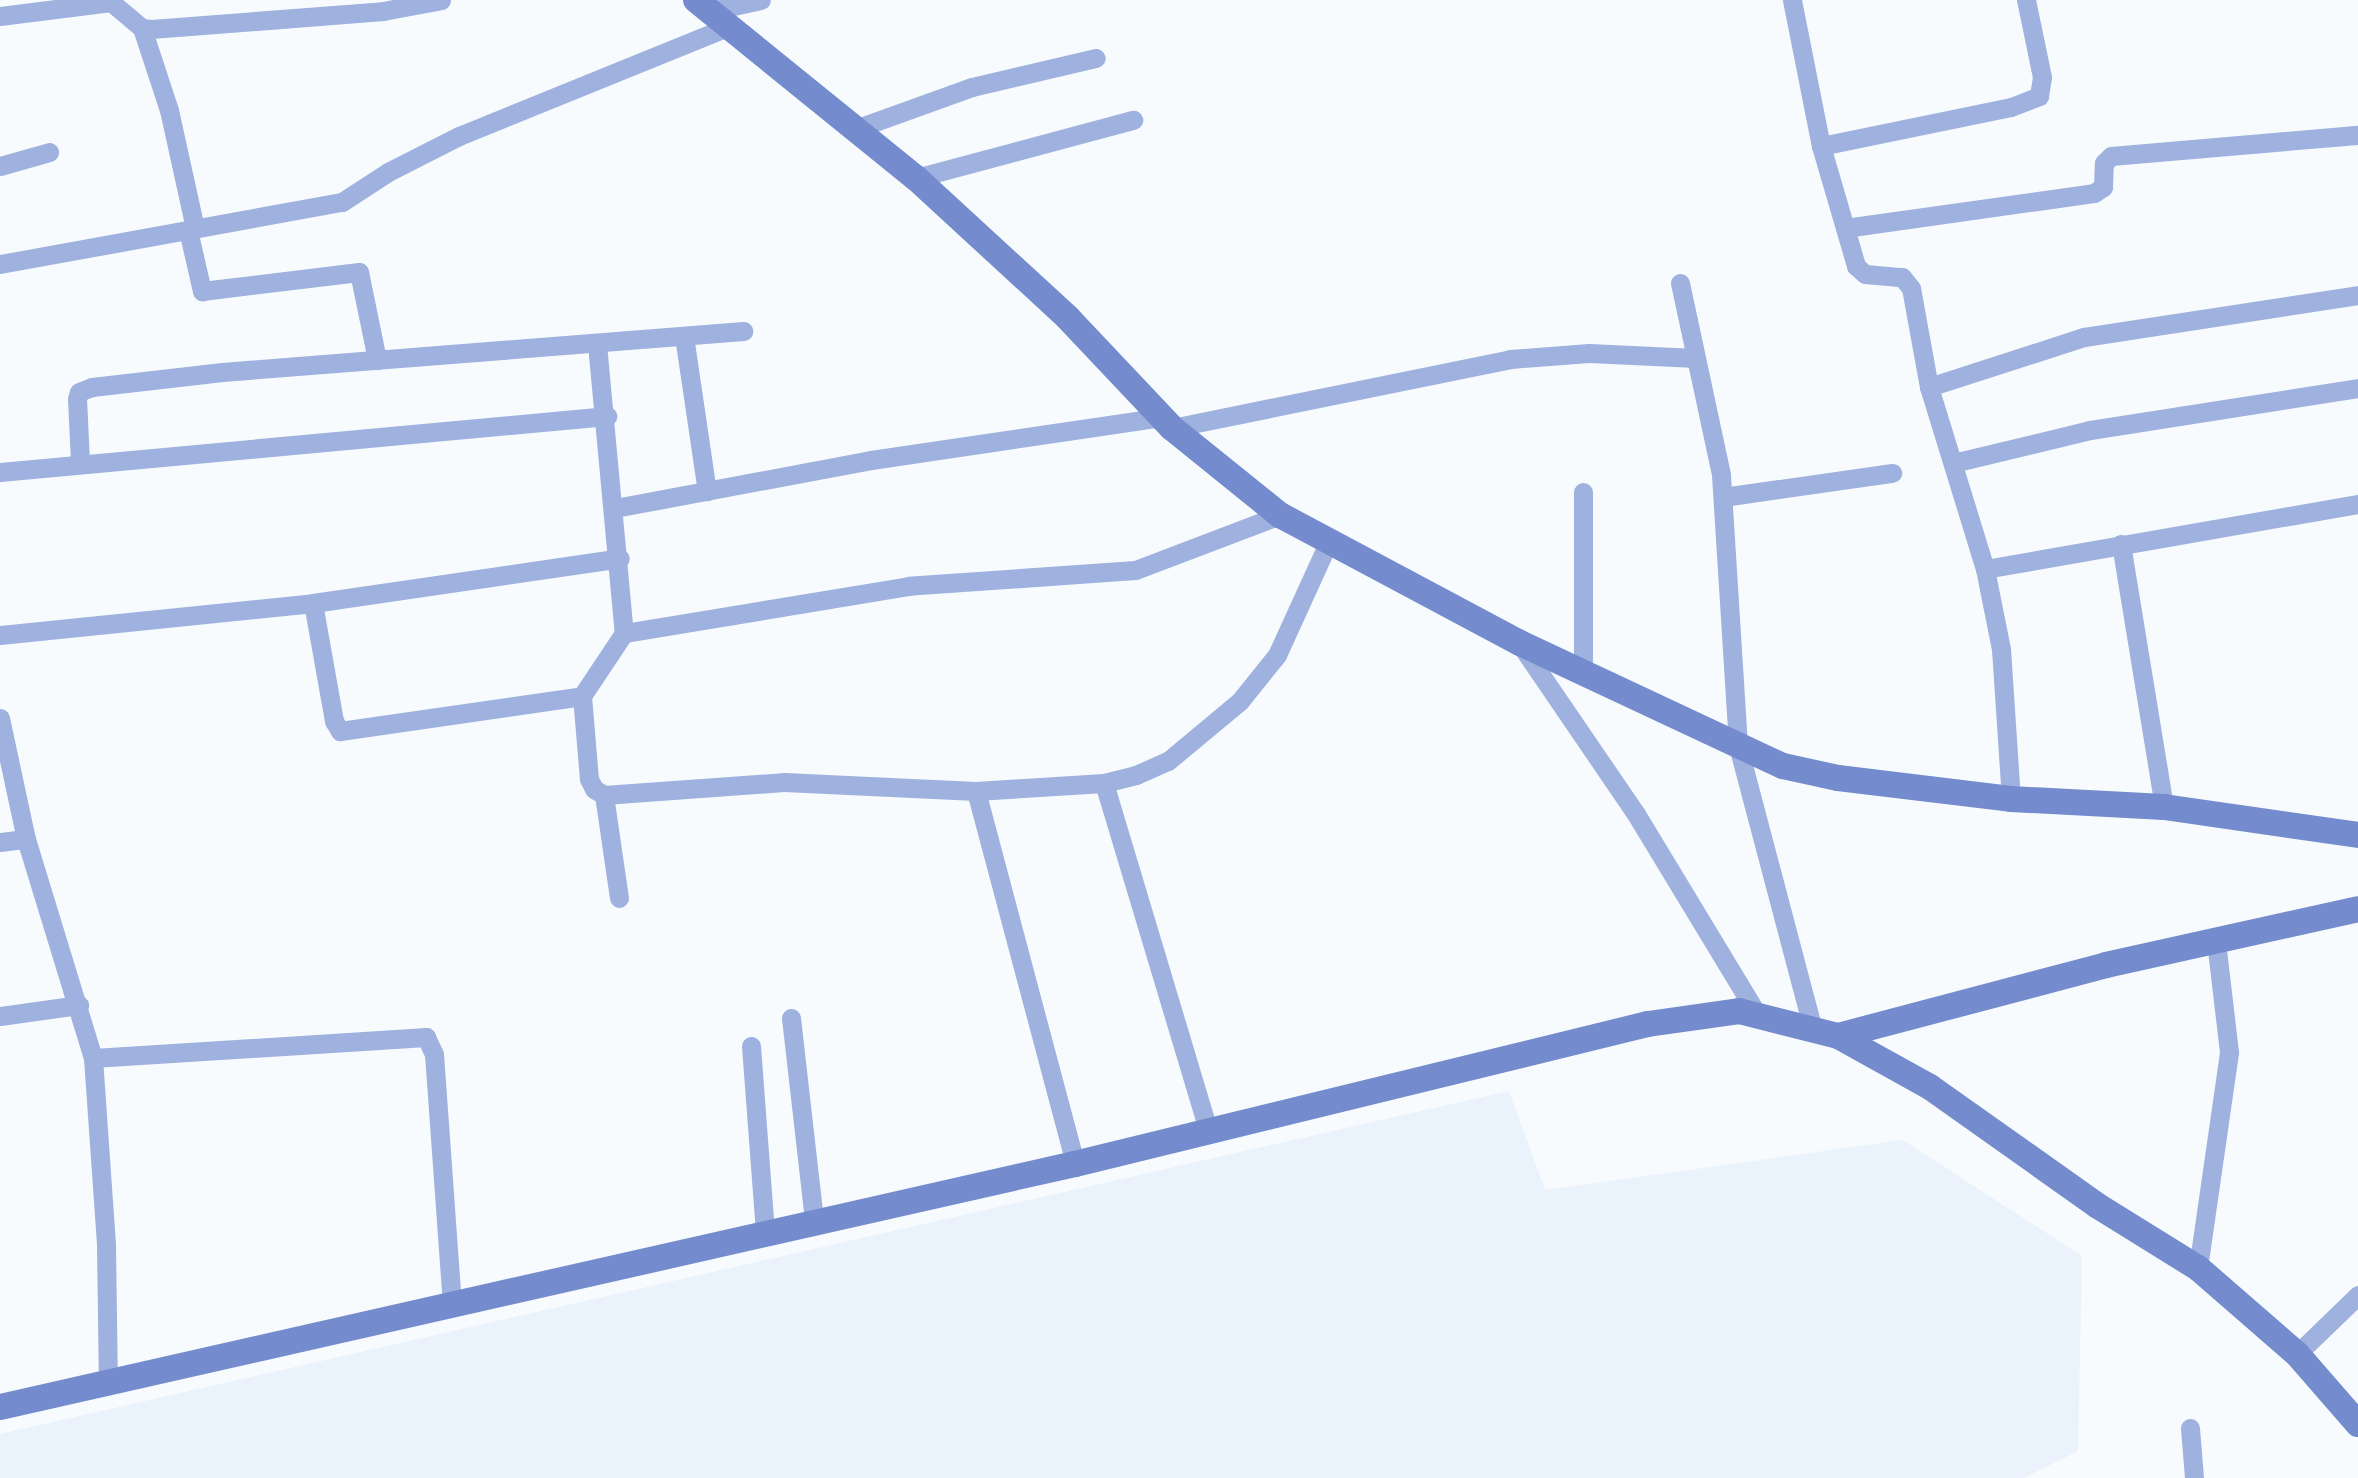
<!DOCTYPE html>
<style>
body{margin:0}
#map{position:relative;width:2358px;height:1478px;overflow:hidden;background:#f8fbfd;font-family:Lora,serif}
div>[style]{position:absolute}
.built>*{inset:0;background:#eaf2fb}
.street>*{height:19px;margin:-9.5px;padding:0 9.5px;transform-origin:9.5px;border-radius:9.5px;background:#9fb1de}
.secondary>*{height:26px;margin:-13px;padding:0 13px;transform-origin:13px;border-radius:13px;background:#748cce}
span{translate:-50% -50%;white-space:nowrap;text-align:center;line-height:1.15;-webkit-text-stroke:5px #fff;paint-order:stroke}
</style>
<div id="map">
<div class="built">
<i style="clip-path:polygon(1509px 1091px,1545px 1190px,1903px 1140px,2082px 1256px,2078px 1451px,2024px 1478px,0 1478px,0 1434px)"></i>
</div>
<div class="street">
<i style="left:1792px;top:0;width:149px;rotate:78.8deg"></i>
<i style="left:1821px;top:146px;width:125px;rotate:73.7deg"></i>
<i style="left:1856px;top:266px;width:12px;rotate:42deg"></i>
<i style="left:1865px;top:274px;width:37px;rotate:5deg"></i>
<i style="left:1902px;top:277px;width:14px;rotate:51deg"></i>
<i style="left:1911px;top:288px;width:101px;rotate:79.7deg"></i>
<i style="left:1929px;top:387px;width:190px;rotate:72.9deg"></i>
<i style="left:1985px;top:569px;width:82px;rotate:78.7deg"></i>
<i style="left:2001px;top:649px;width:150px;rotate:86.2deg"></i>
<i style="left:711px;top:11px;width:51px;rotate:-12.4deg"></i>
<i style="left:0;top:16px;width:112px;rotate:-7.2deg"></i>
<i style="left:111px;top:2px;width:40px;rotate:40deg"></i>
<i style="left:142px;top:28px;width:9px;rotate:6deg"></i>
<i style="left:151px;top:29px;width:233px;rotate:-4.4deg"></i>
<i style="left:383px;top:11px;width:59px;rotate:-10.7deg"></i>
<i style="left:142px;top:28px;width:86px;rotate:71.8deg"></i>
<i style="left:169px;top:110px;width:121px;rotate:77.6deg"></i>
<i style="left:858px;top:128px;width:121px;rotate:-19.8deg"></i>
<i style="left:972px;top:87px;width:127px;rotate:-13.2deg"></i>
<i style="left:1821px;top:146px;width:194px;rotate:-11.6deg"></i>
<i style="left:2011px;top:107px;width:30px;rotate:-21deg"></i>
<i style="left:2039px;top:96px;width:19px;rotate:-81deg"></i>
<i style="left:2042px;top:77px;width:79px;rotate:-101.7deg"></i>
<i style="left:0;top:166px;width:51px;rotate:-15.9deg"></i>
<i style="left:916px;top:178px;width:225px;rotate:-15deg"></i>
<i style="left:1845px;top:228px;width:251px;rotate:-8deg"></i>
<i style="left:2094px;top:193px;width:11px;rotate:-34deg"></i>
<i style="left:2103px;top:187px;width:24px;rotate:-88deg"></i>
<i style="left:2104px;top:163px;width:10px;rotate:-45deg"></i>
<i style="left:2111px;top:156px;width:248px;rotate:-4.9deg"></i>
<i style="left:188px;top:230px;width:63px;rotate:77.1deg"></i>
<i style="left:202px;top:291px;width:158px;rotate:-6.9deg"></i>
<i style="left:359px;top:272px;width:90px;rotate:78.4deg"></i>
<i style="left:0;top:264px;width:348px;rotate:-10.3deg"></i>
<i style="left:342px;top:202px;width:55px;rotate:-33.1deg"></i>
<i style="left:388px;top:172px;width:80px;rotate:-26.9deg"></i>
<i style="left:459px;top:136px;width:292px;rotate:-22.1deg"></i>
<i style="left:1680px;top:283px;width:196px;rotate:77.9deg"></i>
<i style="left:1721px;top:475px;width:272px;rotate:86.4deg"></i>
<i style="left:1738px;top:746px;width:291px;rotate:75.2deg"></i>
<i style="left:684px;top:336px;width:157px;rotate:81.6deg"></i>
<i style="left:597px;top:344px;width:290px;rotate:84.7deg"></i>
<i style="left:1929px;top:387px;width:163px;rotate:-17.9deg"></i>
<i style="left:2084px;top:337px;width:277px;rotate:-8.7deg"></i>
<i style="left:1172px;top:428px;width:345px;rotate:-11.5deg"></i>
<i style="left:1510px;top:359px;width:79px;rotate:-4.3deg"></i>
<i style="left:1589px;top:353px;width:107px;rotate:2.7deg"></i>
<i style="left:80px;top:462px;width:63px;rotate:-92.7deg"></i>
<i style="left:77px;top:399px;width:7px;rotate:-74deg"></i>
<i style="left:79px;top:392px;width:14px;rotate:-21deg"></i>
<i style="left:92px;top:387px;width:131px;rotate:-6.6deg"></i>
<i style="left:222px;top:372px;width:523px;rotate:-4.5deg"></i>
<i style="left:1953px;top:463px;width:141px;rotate:-13.5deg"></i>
<i style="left:2090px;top:430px;width:271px;rotate:-8.9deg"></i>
<i style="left:0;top:472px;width:610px;rotate:-5.27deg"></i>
<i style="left:1723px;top:497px;width:171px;rotate:-8.1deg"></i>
<i style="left:615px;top:508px;width:260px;rotate:-10.6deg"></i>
<i style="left:871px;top:460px;width:294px;rotate:-8.4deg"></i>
<i style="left:1280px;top:515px;width:155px;rotate:159.2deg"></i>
<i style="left:1135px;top:570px;width:227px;rotate:176deg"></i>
<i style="left:909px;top:586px;width:289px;rotate:170.6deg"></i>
<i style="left:624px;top:633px;width:76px;rotate:123.7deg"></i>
<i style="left:582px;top:696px;width:83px;rotate:85.2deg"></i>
<i style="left:589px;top:779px;width:11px;rotate:63deg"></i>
<i style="left:594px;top:789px;width:12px;rotate:31deg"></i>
<i style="left:604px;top:795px;width:180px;rotate:-4.1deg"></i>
<i style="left:784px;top:782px;width:192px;rotate:2.7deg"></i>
<i style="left:976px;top:791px;width:128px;rotate:-3.6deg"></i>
<i style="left:1104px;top:783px;width:33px;rotate:-14deg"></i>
<i style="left:1136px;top:775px;width:35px;rotate:-24deg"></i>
<i style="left:1168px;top:761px;width:94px;rotate:-39.8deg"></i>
<i style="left:1240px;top:701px;width:59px;rotate:-51.2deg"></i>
<i style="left:1277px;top:655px;width:123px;rotate:-65.5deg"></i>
<i style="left:2121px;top:544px;width:266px;rotate:80.7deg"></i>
<i style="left:1985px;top:569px;width:379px;rotate:-9.9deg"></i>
<i style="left:313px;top:603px;width:120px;rotate:79.9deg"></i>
<i style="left:334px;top:721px;width:12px;rotate:59deg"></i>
<i style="left:340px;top:731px;width:245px;rotate:-8.2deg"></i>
<i style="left:0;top:635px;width:315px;rotate:-5.8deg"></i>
<i style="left:313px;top:603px;width:310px;rotate:-8.3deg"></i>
<i style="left:1520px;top:644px;width:206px;rotate:55.7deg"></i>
<i style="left:1636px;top:814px;width:234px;rotate:58.8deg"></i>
<i style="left:1583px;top:669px;width:177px;rotate:-90deg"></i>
<i style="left:0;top:718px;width:124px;rotate:77.9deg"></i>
<i style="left:26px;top:839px;width:229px;rotate:73deg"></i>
<i style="left:93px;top:1058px;width:187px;rotate:86deg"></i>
<i style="left:106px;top:1245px;width:138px;rotate:89.2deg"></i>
<i style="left:1104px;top:783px;width:364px;rotate:73.3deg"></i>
<i style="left:976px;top:791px;width:386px;rotate:75.1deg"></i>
<i style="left:604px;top:795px;width:104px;rotate:81.7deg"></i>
<i style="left:0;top:842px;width:26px;rotate:-7deg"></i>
<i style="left:0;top:1016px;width:80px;rotate:-7.9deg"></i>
<i style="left:791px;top:1018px;width:204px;rotate:83.5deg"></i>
<i style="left:751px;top:1046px;width:186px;rotate:85.7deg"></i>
<i style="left:93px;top:1058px;width:334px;rotate:-3.6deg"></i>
<i style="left:426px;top:1037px;width:19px;rotate:65deg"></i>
<i style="left:434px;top:1054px;width:250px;rotate:85.9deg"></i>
<i style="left:2198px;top:1268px;width:218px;rotate:-81.8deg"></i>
<i style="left:2229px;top:1052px;width:112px;rotate:-96.7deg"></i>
<i style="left:2297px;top:1354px;width:85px;rotate:-44deg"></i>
<i style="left:2190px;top:1428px;width:50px;rotate:85.4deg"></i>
</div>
<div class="secondary">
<i style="left:696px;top:0;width:283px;rotate:39deg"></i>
<i style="left:916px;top:178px;width:207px;rotate:42.6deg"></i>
<i style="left:1068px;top:318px;width:151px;rotate:46.6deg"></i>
<i style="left:1172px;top:428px;width:139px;rotate:38.9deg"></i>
<i style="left:1280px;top:515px;width:272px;rotate:28.1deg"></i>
<i style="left:1520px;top:643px;width:290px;rotate:25.1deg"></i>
<i style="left:1783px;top:766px;width:56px;rotate:12.3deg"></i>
<i style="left:1838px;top:778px;width:174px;rotate:6.9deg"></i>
<i style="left:2011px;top:799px;width:153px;rotate:3deg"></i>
<i style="left:2164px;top:807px;width:196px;rotate:8.2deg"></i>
<i style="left:1838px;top:1036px;width:277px;rotate:-14.8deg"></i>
<i style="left:2106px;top:965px;width:258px;rotate:-12.5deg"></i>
<i style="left:0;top:1407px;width:1102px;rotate:-12.74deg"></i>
<i style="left:1075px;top:1164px;width:590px;rotate:-13.73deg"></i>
<i style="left:1648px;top:1024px;width:92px;rotate:-8.1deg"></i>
<i style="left:1739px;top:1011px;width:102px;rotate:14.2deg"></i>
<i style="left:1838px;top:1036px;width:105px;rotate:29deg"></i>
<i style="left:1930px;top:1087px;width:206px;rotate:35.3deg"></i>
<i style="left:2098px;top:1206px;width:118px;rotate:31.8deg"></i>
<i style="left:2198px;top:1268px;width:131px;rotate:41deg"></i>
<i style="left:2297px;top:1354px;width:93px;rotate:48.9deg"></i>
</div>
</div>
